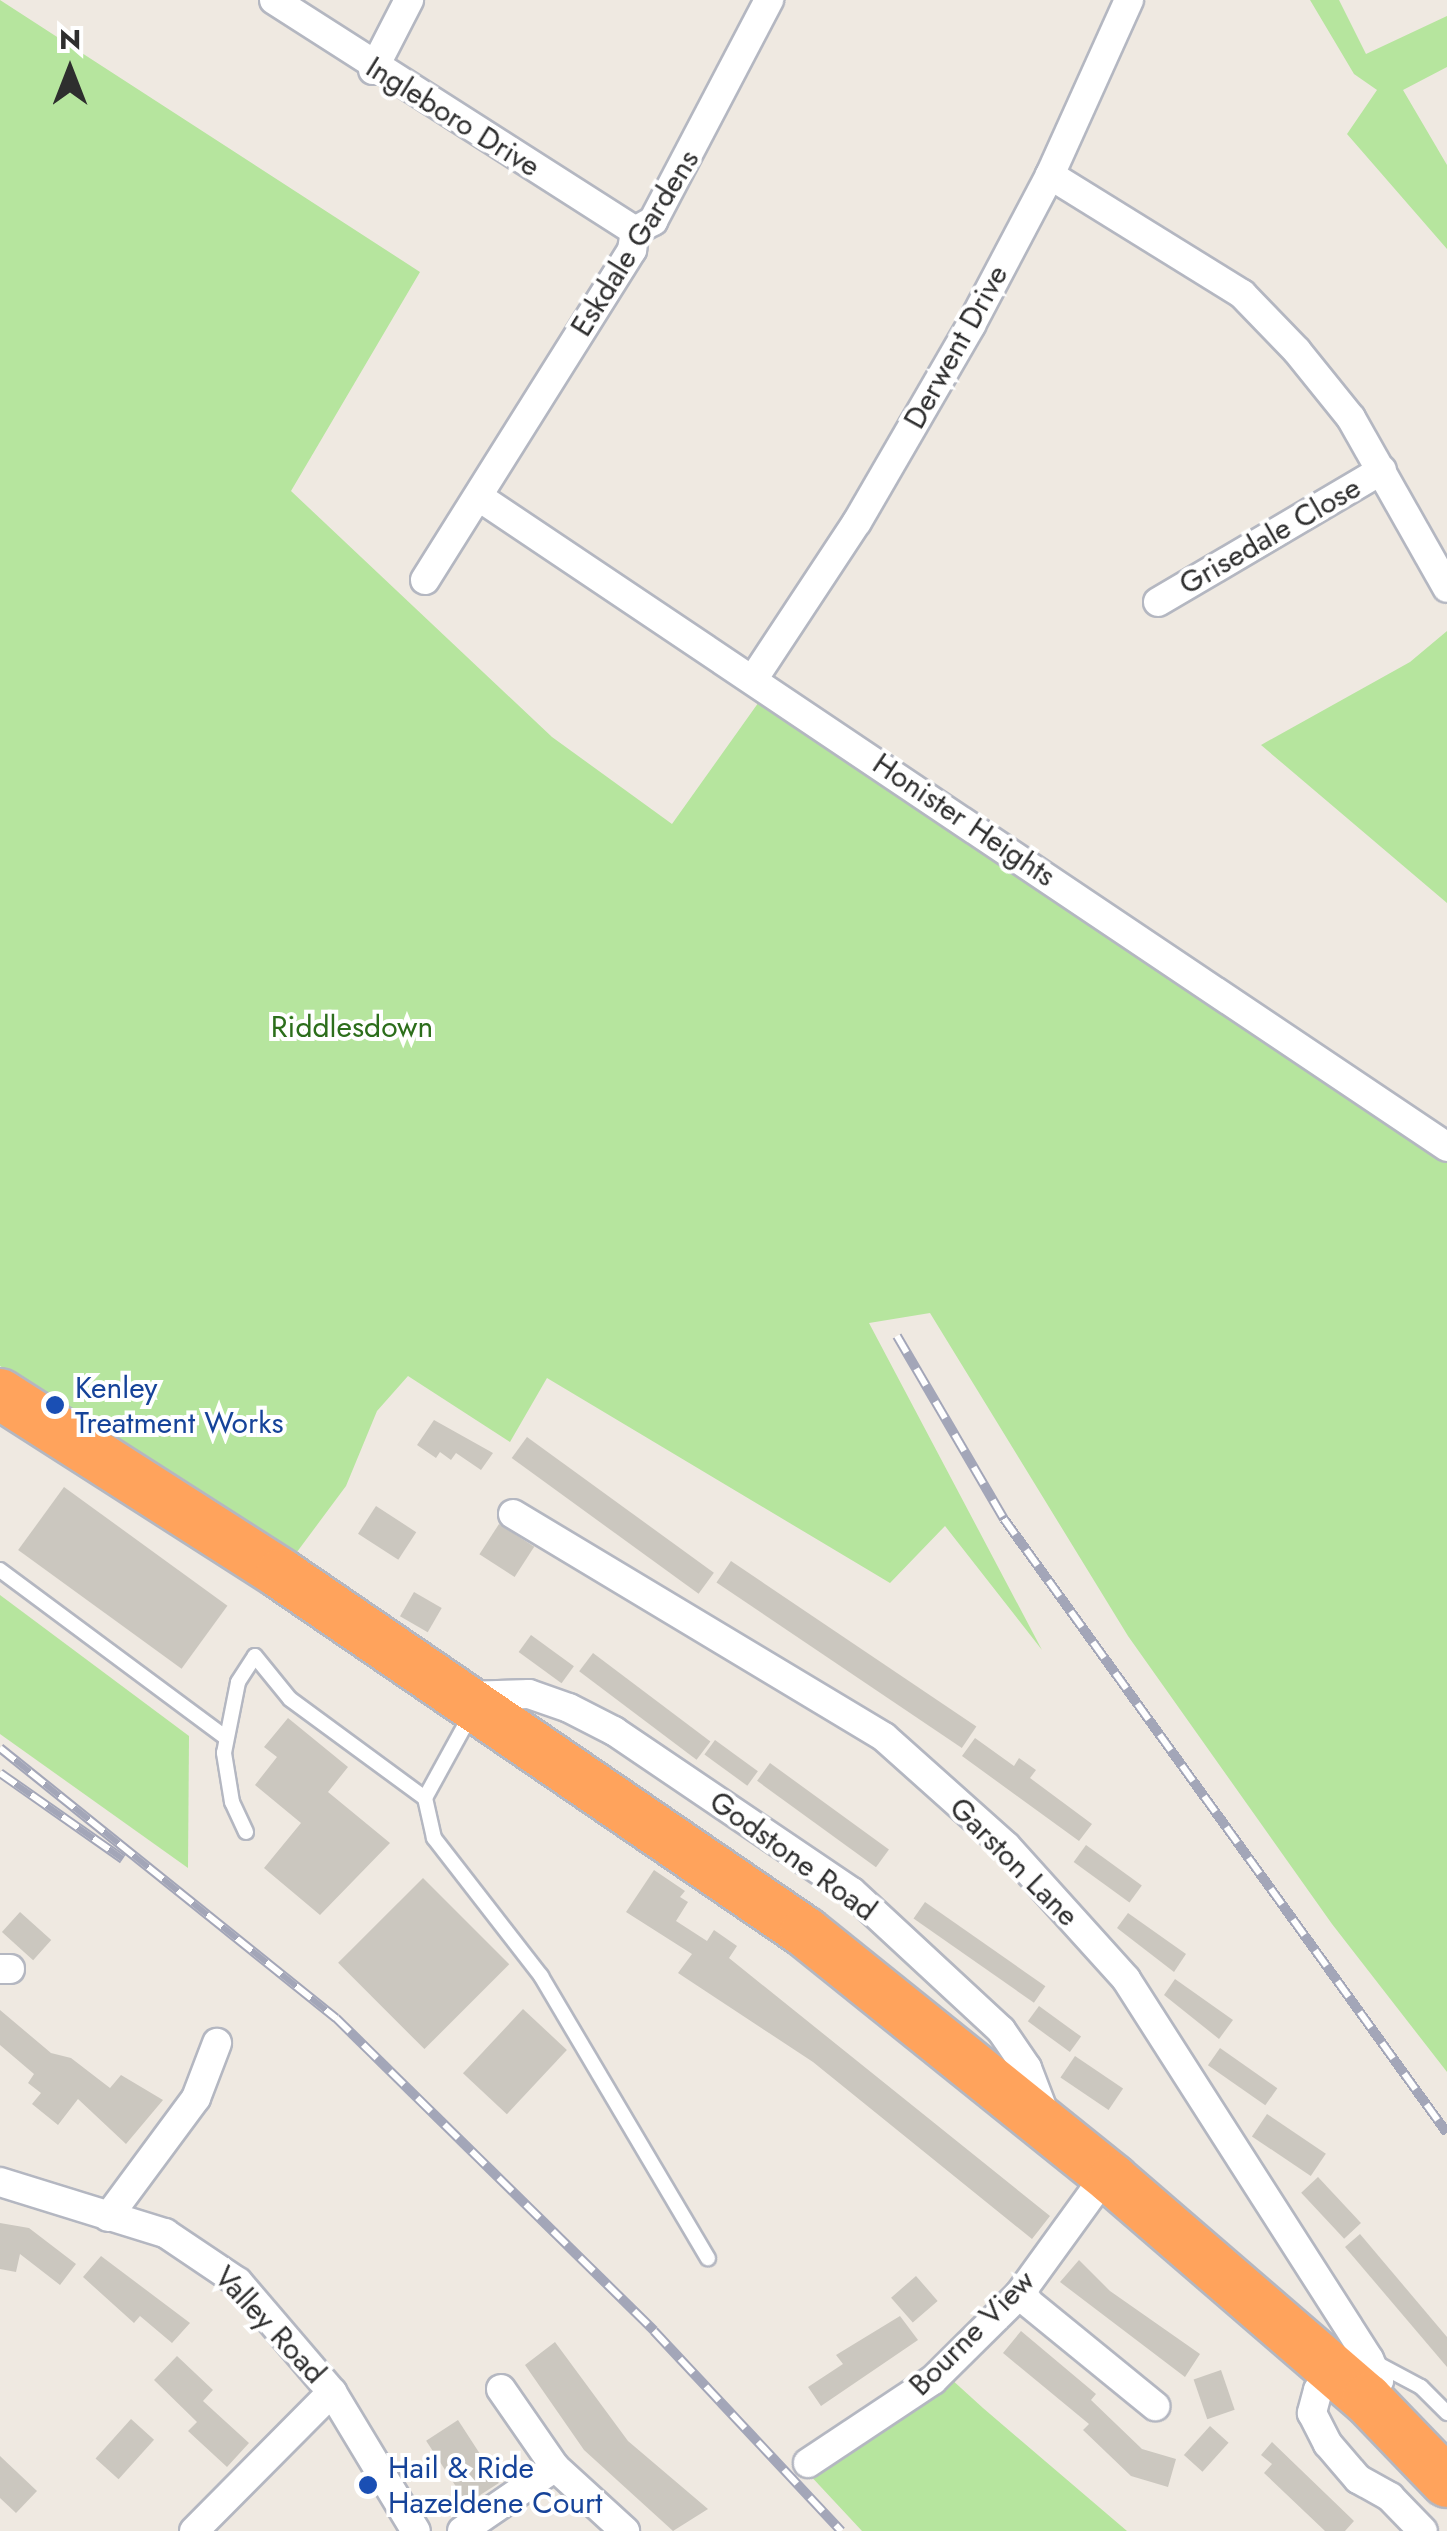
<!DOCTYPE html>
<style>
body{margin:0}
#map{position:relative;width:1447px;height:2531px;overflow:hidden;background:#efe9e1;font-family:Jost,sans-serif}
div>[style]{position:absolute}
.green>*{inset:0;background:#b6e59e}
.building>*{inset:0;background:#cbc7bf;transform-origin:0 0}
.roads{filter:drop-shadow(2px 0 #b4b7c1) drop-shadow(-2px 0 #b4b7c1) drop-shadow(0 2px #b4b7c1) drop-shadow(0 -2px #b4b7c1)}
.lane>*{height:14px;margin:-7px;padding:0 7px;transform-origin:7px;border-radius:7px;background:#fff}
.street>*{height:28px;margin:-14px;padding:0 14px;transform-origin:14px;border-radius:14px;background:#fff}
.highway>*{height:50px;margin:-25px;padding:0 25px;transform-origin:25px;border-radius:25px;background:#ffa35c}
.rail>*{height:10px;margin-top:-5px;transform-origin:0;background:repeating-linear-gradient(90deg,#fff 0 19px,#a3a6b8 0 38px);box-sizing:border-box;border-block:2px solid #a3a6b8}
.dots>*{width:28px;height:28px;translate:-50% -50%;box-sizing:border-box;border:5px solid #fff;border-radius:50%}
span{translate:-50% -50%;white-space:nowrap;text-align:center;line-height:1.15;-webkit-text-stroke:8px #fff;paint-order:stroke}
.street-label{font-size:30px;color:#2e2e2e}
.park-label{font-size:30px;color:#2c6e1b}
.transit-label{font-size:30px;color:#164399}
.left{translate:0 -50%;text-align:left}
.north{position:absolute;left:20px;top:20px;width:100px;height:100px;-webkit-text-stroke:8px #fff;paint-order:stroke;rotate:0deg;font-size:28px;font-weight:700;line-height:40px;text-align:center;color:#2e2e2e}
.north::after{content:'';display:block;margin:auto;width:35px;height:45px;background:#2e2e2e;clip-path:polygon(50% 0,100% 100%,50% 72%,0 100%)}
</style>
<div id="map">
<div class="green">
<i style="clip-path:polygon(0 0,420px 272px,291px 491px,552px 737px,672px 824px,761px 699px,1447px 1162px,1447px 2072px,1332px 1924px,1128px 1636px,930px 1313px,869px 1323px,1042px 1650px,945px 1526px,890px 1583px,547px 1378px,510px 1442px,408px 1376px,377px 1411px,346px 1486px,294px 1556px,0 1366px)"></i>
<i style="clip-path:polygon(1310px 0,1339px 0,1366px 54px,1447px 16px,1447px 67px,1403px 90px,1447px 165px,1447px 249px,1347px 134px,1377px 90px,1354px 74px)"></i>
<i style="clip-path:polygon(1447px 631px,1447px 903px,1261px 745px,1410px 662px)"></i>
<i style="clip-path:polygon(0 1595px,189px 1736px,188px 1868px,0 1734px)"></i>
<i style="clip-path:polygon(950px 2378px,983px 2408px,1127px 2531px,862px 2531px,807px 2472px)"></i>
</div>
<div class="building">
<i style="clip-path:polygon(434px 1420px,493px 1453px,481px 1470px,456px 1453px,451px 1460px,440px 1452px,436px 1458px,417px 1445px)"></i>
<i style="left:527px;top:1437px;width:231px;height:26px;rotate:36deg"></i>
<i style="left:64px;top:1487px;width:202px;height:78px;rotate:36deg"></i>
<i style="left:376px;top:1506px;width:48px;height:33px;rotate:33deg"></i>
<i style="left:499px;top:1524px;width:42px;height:36px;rotate:33deg"></i>
<i style="left:731px;top:1561px;width:296px;height:26px;rotate:34deg"></i>
<i style="left:414px;top:1592px;width:32px;height:28px;rotate:30deg"></i>
<i style="left:531px;top:1635px;width:53px;height:21px;rotate:36deg"></i>
<i style="left:593px;top:1653px;width:147px;height:23px;rotate:37deg"></i>
<i style="clip-path:polygon(288px 1718px,348px 1767px,328px 1792px,390px 1843px,320px 1915px,264px 1868px,301px 1823px,255px 1785px,277px 1757px,264px 1747px)"></i>
<i style="clip-path:polygon(975px 1738px,1014px 1766px,1019px 1758px,1036px 1770px,1030px 1778px,1092px 1824px,1079px 1841px,962px 1756px)"></i>
<i style="left:715px;top:1740px;width:53px;height:18px;rotate:36deg"></i>
<i style="left:770px;top:1763px;width:147px;height:22px;rotate:36deg"></i>
<i style="left:1086px;top:1845px;width:69px;height:21px;rotate:36deg"></i>
<i style="clip-path:polygon(654px 1870px,685px 1891px,680px 1897px,688px 1902px,676px 1921px,707px 1941px,714px 1930px,737px 1946px,729px 1958px,1050px 2216px,1032px 2239px,813px 2062px,678px 1973px,692px 1954px,626px 1912px)"></i>
<i style="left:423px;top:1878px;width:122px;height:120px;rotate:45deg"></i>
<i style="left:925px;top:1902px;width:147px;height:20px;rotate:35deg"></i>
<i style="left:20px;top:1912px;width:42px;height:27px;rotate:42deg"></i>
<i style="clip-path:polygon(1128px 1913px,1186px 1954px,1174px 1972px,1117px 1928px)"></i>
<i style="clip-path:polygon(1175px 1979px,1233px 2020px,1219px 2039px,1164px 1995px)"></i>
<i style="left:1039px;top:2006px;width:52px;height:19px;rotate:36deg"></i>
<i style="left:523px;top:2009px;width:60px;height:88px;rotate:43deg"></i>
<i style="clip-path:polygon(0 2010px,51px 2053px,71px 2058px,110px 2088px,121px 2075px,163px 2100px,126px 2144px,78px 2099px,58px 2125px,32px 2104px,41px 2093px,28px 2083px,34px 2074px,0 2045px)"></i>
<i style="left:1220px;top:2048px;width:70px;height:21px;rotate:35deg"></i>
<i style="left:1075px;top:2056px;width:58px;height:26px;rotate:34deg"></i>
<i style="left:1267px;top:2114px;width:71px;height:27px;rotate:34deg"></i>
<i style="left:1318px;top:2177px;width:63px;height:23px;rotate:47deg"></i>
<i style="clip-path:polygon(0 2223px,29px 2228px,76px 2264px,60px 2285px,20px 2254px,16px 2272px,0 2269px)"></i>
<i style="clip-path:polygon(1360px 2234px,1447px 2337px,1447px 2367px,1345px 2247px)"></i>
<i style="clip-path:polygon(101px 2256px,190px 2323px,172px 2343px,140px 2316px,134px 2323px,83px 2277px)"></i>
<i style="clip-path:polygon(1079px 2260px,1110px 2291px,1200px 2354px,1185px 2377px,1060px 2282px)"></i>
<i style="left:916px;top:2276px;width:33px;height:33px;rotate:49deg"></i>
<i style="clip-path:polygon(900px 2316px,918px 2340px,821px 2406px,808px 2387px,843px 2364px,836px 2355px)"></i>
<i style="clip-path:polygon(1021px 2331px,1096px 2394px,1091px 2400px,1142px 2449px,1176px 2459px,1168px 2487px,1131px 2476px,1083px 2430px,1089px 2424px,1003px 2353px)"></i>
<i style="clip-path:polygon(555px 2342px,628px 2441px,708px 2509px,673px 2531px,584px 2450px,525px 2365px)"></i>
<i style="clip-path:polygon(177px 2356px,213px 2390px,203px 2401px,249px 2443px,227px 2467px,188px 2431px,197px 2422px,154px 2380px)"></i>
<i style="left:1221px;top:2370px;width:42px;height:29px;rotate:71deg"></i>
<i style="left:131px;top:2419px;width:31px;height:53px;rotate:42deg"></i>
<i style="left:458px;top:2420px;width:75px;height:38px;rotate:57deg"></i>
<i style="left:1210px;top:2426px;width:25px;height:39px;rotate:42deg"></i>
<i style="clip-path:polygon(1272px 2442px,1354px 2521px,1345px 2531px,1325px 2531px,1264px 2473px,1272px 2464px,1261px 2455px)"></i>
<i style="clip-path:polygon(0 2456px,37px 2491px,16px 2513px,0 2498px)"></i>
</div>
<div class="roads">
<div class="lane">
<i style="left:0;top:1570px;width:280px;rotate:36.6deg"></i>
<i style="left:425px;top:1798px;width:94px;rotate:-61.2deg"></i>
<i style="left:246px;top:1832px;width:33px;rotate:-115deg"></i>
<i style="left:232px;top:1802px;width:50px;rotate:-99.3deg"></i>
<i style="left:224px;top:1753px;width:72px;rotate:-78.8deg"></i>
<i style="left:238px;top:1682px;width:31px;rotate:-57deg"></i>
<i style="left:255px;top:1656px;width:55px;rotate:50.9deg"></i>
<i style="left:290px;top:1699px;width:167px;rotate:36.3deg"></i>
<i style="left:425px;top:1798px;width:41px;rotate:77.3deg"></i>
<i style="left:434px;top:1838px;width:175px;rotate:52.2deg"></i>
<i style="left:541px;top:1976px;width:328px;rotate:59.4deg"></i>
<i style="left:1374px;top:2362px;width:53px;rotate:28deg"></i>
<i style="left:1421px;top:2387px;width:37px;rotate:45deg"></i>
</div>
<div class="street">
<i style="left:274px;top:0;width:429px;rotate:32.6deg"></i>
<i style="left:373px;top:70px;width:79px;rotate:-62.8deg"></i>
<i style="left:1050px;top:175px;width:226px;rotate:31.8deg"></i>
<i style="left:1242px;top:294px;width:79px;rotate:46deg"></i>
<i style="left:1297px;top:351px;width:86px;rotate:51.1deg"></i>
<i style="left:1351px;top:418px;width:195px;rotate:60.5deg"></i>
<i style="left:479px;top:497px;width:1166px;rotate:33.88deg"></i>
<i style="left:425px;top:580px;width:390px;rotate:-57.9deg"></i>
<i style="left:632px;top:250px;width:19px;rotate:-81deg"></i>
<i style="left:635px;top:231px;width:21px;rotate:-29deg"></i>
<i style="left:653px;top:221px;width:250px;rotate:-62.3deg"></i>
<i style="left:1158px;top:602px;width:260px;rotate:-30.5deg"></i>
<i style="left:754px;top:678px;width:187px;rotate:-56.6deg"></i>
<i style="left:857px;top:522px;width:228px;rotate:-59.9deg"></i>
<i style="left:971px;top:325px;width:170px;rotate:-62.2deg"></i>
<i style="left:1050px;top:175px;width:192px;rotate:-65.7deg"></i>
<i style="left:513px;top:1514px;width:433px;rotate:31deg"></i>
<i style="left:884px;top:1737px;width:164px;rotate:41.8deg"></i>
<i style="left:1006px;top:1846px;width:179px;rotate:47.9deg"></i>
<i style="left:1126px;top:1979px;width:451px;rotate:57.4deg"></i>
<i style="left:1369px;top:2359px;width:24px;rotate:66deg"></i>
<i style="left:1379px;top:2381px;width:22px;rotate:124deg"></i>
<i style="left:466px;top:1696px;width:63px;rotate:-1.8deg"></i>
<i style="left:529px;top:1694px;width:42px;rotate:19.3deg"></i>
<i style="left:569px;top:1708px;width:51px;rotate:27.1deg"></i>
<i style="left:614px;top:1731px;width:287px;rotate:34.1deg"></i>
<i style="left:852px;top:1892px;width:203px;rotate:42.8deg"></i>
<i style="left:1001px;top:2030px;width:46px;rotate:55.6deg"></i>
<i style="left:1027px;top:2068px;width:50px;rotate:69deg"></i>
<i style="left:0;top:1969px;width:10px"></i>
<i style="left:0;top:2182px;width:173px;rotate:17.2deg"></i>
<i style="left:165px;top:2233px;width:88px;rotate:33.9deg"></i>
<i style="left:238px;top:2282px;width:145px;rotate:49.5deg"></i>
<i style="left:332px;top:2392px;width:162px;rotate:58.9deg"></i>
<i style="left:108px;top:2217px;width:148px;rotate:-53.5deg"></i>
<i style="left:196px;top:2098px;width:59px;rotate:-69.1deg"></i>
<i style="left:1019px;top:2295px;width:176px;rotate:39.2deg"></i>
<i style="left:1335px;top:2371px;width:25px;rotate:132deg"></i>
<i style="left:1318px;top:2390px;width:24px;rotate:105deg"></i>
<i style="left:1312px;top:2413px;width:35px;rotate:63deg"></i>
<i style="left:1328px;top:2444px;width:46px;rotate:49.4deg"></i>
<i style="left:1358px;top:2479px;width:37px;rotate:29deg"></i>
<i style="left:1390px;top:2497px;width:47px;rotate:45.9deg"></i>
<i style="left:501px;top:2389px;width:95px;rotate:55.3deg"></i>
<i style="left:555px;top:2467px;width:95px;rotate:42.4deg"></i>
<i style="left:808px;top:2463px;width:150px;rotate:-33.6deg"></i>
<i style="left:933px;top:2380px;width:121px;rotate:-44.7deg"></i>
<i style="left:1019px;top:2295px;width:138px;rotate:-54.1deg"></i>
<i style="left:1100px;top:2183px;width:13px;rotate:-13deg"></i>
<i style="left:194px;top:2531px;width:196px;rotate:-45.2deg"></i>
<i style="left:462px;top:2531px;width:113px;rotate:-34.5deg"></i>
</div>
<div class="highway">
<i style="left:0;top:1394px;width:334px;rotate:32.6deg"></i>
<i style="left:281px;top:1574px;width:635px;rotate:34.34deg"></i>
<i style="left:805px;top:1932px;width:395px;rotate:38.8deg"></i>
<i style="left:1113px;top:2180px;width:335px;rotate:40.8deg"></i>
<i style="left:1367px;top:2399px;width:115px;rotate:46.1deg"></i>
</div>
</div>
<div class="rail">
<i style="left:897px;top:1336px;width:212px;rotate:59.7deg"></i>
<i style="left:1004px;top:1519px;width:757px;rotate:54.19deg"></i>
<i style="left:0;top:1748px;width:431px;rotate:38.8deg"></i>
<i style="left:336px;top:2018px;width:446px;rotate:44.5deg"></i>
<i style="left:654px;top:2331px;width:274px;rotate:46.9deg"></i>
<i style="left:0;top:1773px;width:150px;rotate:35deg"></i>
</div>
<div class="dots">
<i style="left:55px;top:1405px;background:#1a4fb4"></i>
<i style="left:368px;top:2485px;background:#1a4fb4"></i>
</div>
<div class="street-label">
<span style="left:453px;top:117px;rotate:32deg">Ingleboro Drive</span>
<span style="left:635px;top:243px;rotate:-58deg">Eskdale Gardens</span>
<span style="left:956px;top:347px;rotate:-61deg">Derwent Drive</span>
<span style="left:1270px;top:536px;rotate:-30deg">Grisedale Close</span>
<span style="left:964px;top:820px;rotate:34deg">Honister Heights</span>
<span style="left:793px;top:1856px;rotate:36deg">Godstone Road</span>
<span style="left:1014px;top:1862px;rotate:45deg">Garston Lane</span>
<span style="left:270px;top:2325px;rotate:47deg">Valley Road</span>
<span style="left:972px;top:2333px;rotate:-45deg">Bourne View</span>
</div>
<div class="park-label">
<span style="left:352px;top:1027px">Riddlesdown</span>
</div>
<div class="transit-label">
<span class="left" style="left:75px;top:1405px">Kenley<br>Treatment Works</span>
<span class="left" style="left:388px;top:2485px">Hail &amp; Ride<br>Hazeldene Court</span>
</div>
<div class="north">N</div>
</div>
